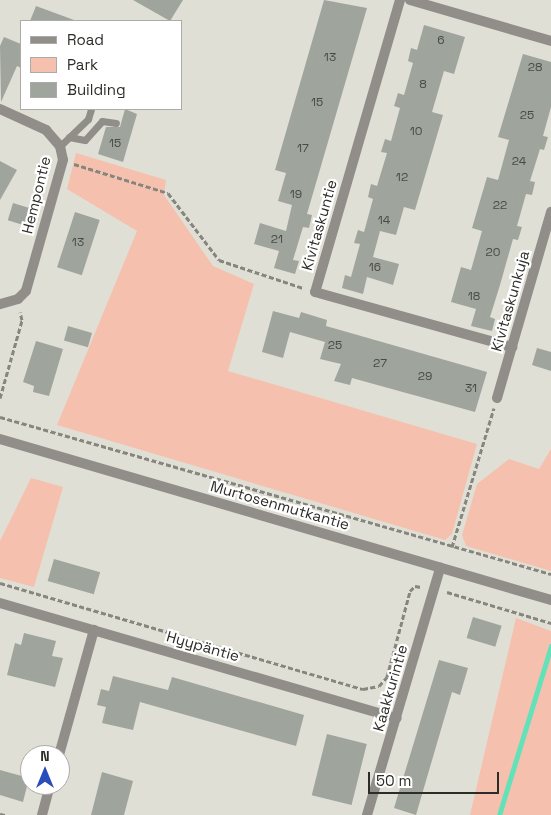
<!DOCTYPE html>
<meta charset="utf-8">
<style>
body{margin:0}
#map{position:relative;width:551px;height:815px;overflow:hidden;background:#e0dfd5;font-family:"Space Grotesk",sans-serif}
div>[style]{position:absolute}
.green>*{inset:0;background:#f6c0ae}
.stream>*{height:5px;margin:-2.5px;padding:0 2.5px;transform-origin:2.5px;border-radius:2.5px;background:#63e2b9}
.building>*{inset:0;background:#9fa59d;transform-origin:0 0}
.path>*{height:3px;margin-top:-1.5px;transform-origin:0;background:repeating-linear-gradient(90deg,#86867f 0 5px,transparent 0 7.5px)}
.service>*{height:7px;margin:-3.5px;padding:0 3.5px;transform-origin:3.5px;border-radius:3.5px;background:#918e8a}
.minor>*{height:10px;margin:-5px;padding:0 5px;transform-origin:5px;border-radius:5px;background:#918e8a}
.tertiary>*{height:10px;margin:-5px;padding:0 5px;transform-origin:5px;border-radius:5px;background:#918e8a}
span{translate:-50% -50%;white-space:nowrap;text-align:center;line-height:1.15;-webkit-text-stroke:4.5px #fff;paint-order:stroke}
.number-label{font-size:12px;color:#494a45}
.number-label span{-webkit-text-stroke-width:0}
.street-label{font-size:15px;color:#2c2c28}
.legend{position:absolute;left:20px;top:20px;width:162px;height:90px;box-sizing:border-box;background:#fff;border:1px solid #ababa9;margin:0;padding:6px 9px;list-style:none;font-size:15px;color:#2c2c28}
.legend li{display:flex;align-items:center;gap:10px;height:25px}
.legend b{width:25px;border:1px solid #ababa9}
.north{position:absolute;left:20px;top:745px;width:50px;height:50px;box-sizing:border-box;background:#fff;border:1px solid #ababa9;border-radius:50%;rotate:0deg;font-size:14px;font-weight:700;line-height:20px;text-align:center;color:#2c2c28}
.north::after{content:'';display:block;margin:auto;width:18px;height:22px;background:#2a4dbc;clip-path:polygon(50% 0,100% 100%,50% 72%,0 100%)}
.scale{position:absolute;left:368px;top:772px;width:131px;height:22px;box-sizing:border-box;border:2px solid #2c2c28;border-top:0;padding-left:6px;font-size:15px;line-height:18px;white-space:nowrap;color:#2c2c28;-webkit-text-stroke:4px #fff;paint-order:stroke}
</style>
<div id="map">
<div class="green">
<i style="clip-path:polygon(76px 153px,166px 180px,164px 195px,213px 266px,254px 284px,228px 371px,477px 444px,452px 534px,445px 540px,57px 425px,137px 231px,67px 189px)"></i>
<i style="clip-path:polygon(551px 449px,551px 571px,466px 546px,462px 535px,477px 484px,509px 459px,539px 469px)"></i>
<i style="clip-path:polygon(31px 478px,63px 487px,34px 587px,0 578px,0 541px)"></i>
<i style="clip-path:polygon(516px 618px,551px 631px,551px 815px,470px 815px)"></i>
</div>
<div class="stream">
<i style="left:499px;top:815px;width:177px;rotate:-72.9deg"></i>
</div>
<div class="building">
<i style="clip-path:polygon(133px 0,183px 0,170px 21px)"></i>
<i style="clip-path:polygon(324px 0,367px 8px,307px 214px,312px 215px,309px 228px,303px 227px,293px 260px,299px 261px,295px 274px,274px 268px,279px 251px,254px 244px,260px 223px,286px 231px,292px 205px,278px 201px,286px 173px,275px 170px)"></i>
<i style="clip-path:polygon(36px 6px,74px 20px,74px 21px,30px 21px)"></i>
<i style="clip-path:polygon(424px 25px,465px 37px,454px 74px,444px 71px,432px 112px,443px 115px,415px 210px,404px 207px,396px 235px,380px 231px,373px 257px,399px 264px,393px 285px,367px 277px,363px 294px,342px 288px,345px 275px,351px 277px,360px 244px,354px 243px,358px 230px,364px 232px,373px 199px,368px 197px,371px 184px,377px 186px,387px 153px,381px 152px,385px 139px,391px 141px,400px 108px,394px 106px,398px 93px,404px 95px,413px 63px,408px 61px,411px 48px,417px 50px)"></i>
<i style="clip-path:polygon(4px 37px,21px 44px,21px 68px,17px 66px,1px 102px,0 46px)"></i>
<i style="clip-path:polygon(523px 54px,551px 62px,551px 107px,543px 136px,548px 137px,544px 150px,540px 149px,530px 181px,535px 182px,532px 195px,526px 194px,517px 226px,522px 227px,518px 240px,513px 239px,500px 285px,490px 317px,495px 319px,492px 331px,471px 326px,476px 309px,451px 302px,461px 267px,471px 270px,482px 231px,472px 228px,487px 177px,498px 180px,509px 140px,498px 137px)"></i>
<i style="clip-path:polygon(125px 109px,137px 114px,123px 162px,98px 154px,106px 127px,120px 127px)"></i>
<i style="clip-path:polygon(0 161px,17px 170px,0 200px)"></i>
<i style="left:13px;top:203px;width:17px;height:18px;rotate:17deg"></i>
<i style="left:75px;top:212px;width:26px;height:58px;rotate:18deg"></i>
<i style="clip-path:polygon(273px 311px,299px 318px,301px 312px,327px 320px,326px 326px,487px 372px,475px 412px,352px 378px,350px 385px,334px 381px,341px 364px,320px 359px,325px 342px,290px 332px,283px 358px,262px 352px)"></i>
<i style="left:68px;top:326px;width:25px;height:15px;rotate:16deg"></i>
<i style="clip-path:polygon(36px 341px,63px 349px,49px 396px,33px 392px,34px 386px,23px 382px)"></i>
<i style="clip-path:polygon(537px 348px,551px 352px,551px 371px,532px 365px)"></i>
<i style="left:54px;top:559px;width:48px;height:23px;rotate:16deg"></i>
<i style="left:473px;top:617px;width:30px;height:22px;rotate:17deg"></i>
<i style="clip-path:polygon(24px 633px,56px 641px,52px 656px,63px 658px,55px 687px,7px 675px,15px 643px,21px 645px)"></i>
<i style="clip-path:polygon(439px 660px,468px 668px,460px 695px,452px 692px,416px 815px,394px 808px)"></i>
<i style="clip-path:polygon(113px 676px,168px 690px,172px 677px,304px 715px,296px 746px,140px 702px,133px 730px,102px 723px,106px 707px,97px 705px,101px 689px,109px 691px)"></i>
<i style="left:327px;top:734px;width:41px;height:63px;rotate:14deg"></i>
<i style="clip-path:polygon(0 770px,29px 778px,23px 802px,0 795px)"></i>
<i style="clip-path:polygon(102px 772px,133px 781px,124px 815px,91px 815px)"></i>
</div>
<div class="path">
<i style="left:74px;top:164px;width:98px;rotate:17.1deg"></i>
<i style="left:168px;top:193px;width:84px;rotate:52.7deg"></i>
<i style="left:219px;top:260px;width:89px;rotate:18.4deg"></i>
<i style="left:0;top:398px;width:81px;rotate:-74.2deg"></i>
<i style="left:22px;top:320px;width:8px;rotate:-104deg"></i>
<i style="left:0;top:417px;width:573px;rotate:15.9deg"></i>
<i style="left:452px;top:547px;width:145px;rotate:-73.2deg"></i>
<i style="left:0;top:583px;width:378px;rotate:16.3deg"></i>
<i style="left:363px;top:689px;width:16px;rotate:-11deg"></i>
<i style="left:379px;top:686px;width:12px;rotate:-48deg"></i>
<i style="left:387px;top:677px;width:89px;rotate:-75deg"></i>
<i style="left:410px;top:591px;width:7px;rotate:-45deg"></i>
<i style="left:415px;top:586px;width:6px;rotate:9deg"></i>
<i style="left:447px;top:592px;width:109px;rotate:16.6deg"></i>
<i style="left:0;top:814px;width:5px;rotate:11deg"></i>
</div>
<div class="service">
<i style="left:69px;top:137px;width:16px;rotate:11deg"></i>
<i style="left:85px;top:140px;width:25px;rotate:-48deg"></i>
<i style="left:102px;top:121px;width:14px;rotate:8deg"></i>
<i style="left:60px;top:146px;width:39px;rotate:-44deg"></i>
<i style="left:88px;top:119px;width:10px;rotate:-73deg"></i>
</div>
<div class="minor">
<i style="left:400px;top:0;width:304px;rotate:106.2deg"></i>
<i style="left:315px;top:292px;width:205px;rotate:15.6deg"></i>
<i style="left:410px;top:0;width:147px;rotate:16.2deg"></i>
<i style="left:0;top:109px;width:51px;rotate:24.5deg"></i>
<i style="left:46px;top:130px;width:21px;rotate:49deg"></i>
<i style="left:60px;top:146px;width:14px;rotate:78deg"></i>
<i style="left:63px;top:160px;width:136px;rotate:105.8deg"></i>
<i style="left:26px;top:291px;width:11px;rotate:135deg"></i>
<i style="left:18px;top:299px;width:19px;rotate:164deg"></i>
<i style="left:497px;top:398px;width:194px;rotate:-73.8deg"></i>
<i style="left:0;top:603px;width:413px;rotate:16.2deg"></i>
<i style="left:59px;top:755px;width:130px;rotate:-74.4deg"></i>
<i style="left:42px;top:815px;width:31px;rotate:-75deg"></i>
<i style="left:367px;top:815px;width:258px;rotate:-73.5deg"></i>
</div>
<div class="tertiary">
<i style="left:0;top:439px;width:574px;rotate:16.29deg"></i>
</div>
<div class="number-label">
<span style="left:441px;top:41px">6</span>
<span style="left:330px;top:58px">13</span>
<span style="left:535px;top:68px">28</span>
<span style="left:423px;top:85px">8</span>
<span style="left:317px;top:103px">15</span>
<span style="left:527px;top:116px">25</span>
<span style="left:416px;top:132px">10</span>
<span style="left:115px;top:144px">15</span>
<span style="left:303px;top:149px">17</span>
<span style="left:519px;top:162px">24</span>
<span style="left:402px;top:178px">12</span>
<span style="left:296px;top:195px">19</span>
<span style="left:500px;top:206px">22</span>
<span style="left:384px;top:221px">14</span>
<span style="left:277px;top:240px">21</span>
<span style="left:78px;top:243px">13</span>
<span style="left:493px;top:253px">20</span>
<span style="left:375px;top:268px">16</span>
<span style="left:474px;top:297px">18</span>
<span style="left:335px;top:346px">25</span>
<span style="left:380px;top:364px">27</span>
<span style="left:425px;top:377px">29</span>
<span style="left:471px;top:389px">31</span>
</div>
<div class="street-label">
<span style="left:36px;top:195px;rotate:-76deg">Hempontie</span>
<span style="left:319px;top:225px;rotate:-74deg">Kivitaskuntie</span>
<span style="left:510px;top:301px;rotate:-74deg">Kivitaskunkuja</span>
<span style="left:280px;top:505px;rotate:16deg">Murtosenmutkantie</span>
<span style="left:203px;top:646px;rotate:16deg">Hyypäntie</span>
<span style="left:390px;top:688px;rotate:-74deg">Kaakkurintie</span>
</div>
<ul class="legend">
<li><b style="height:6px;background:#918e8a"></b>Road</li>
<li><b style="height:14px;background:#f6c0ae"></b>Park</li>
<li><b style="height:14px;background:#9fa59d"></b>Building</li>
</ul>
<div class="north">N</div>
<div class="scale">50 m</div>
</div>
